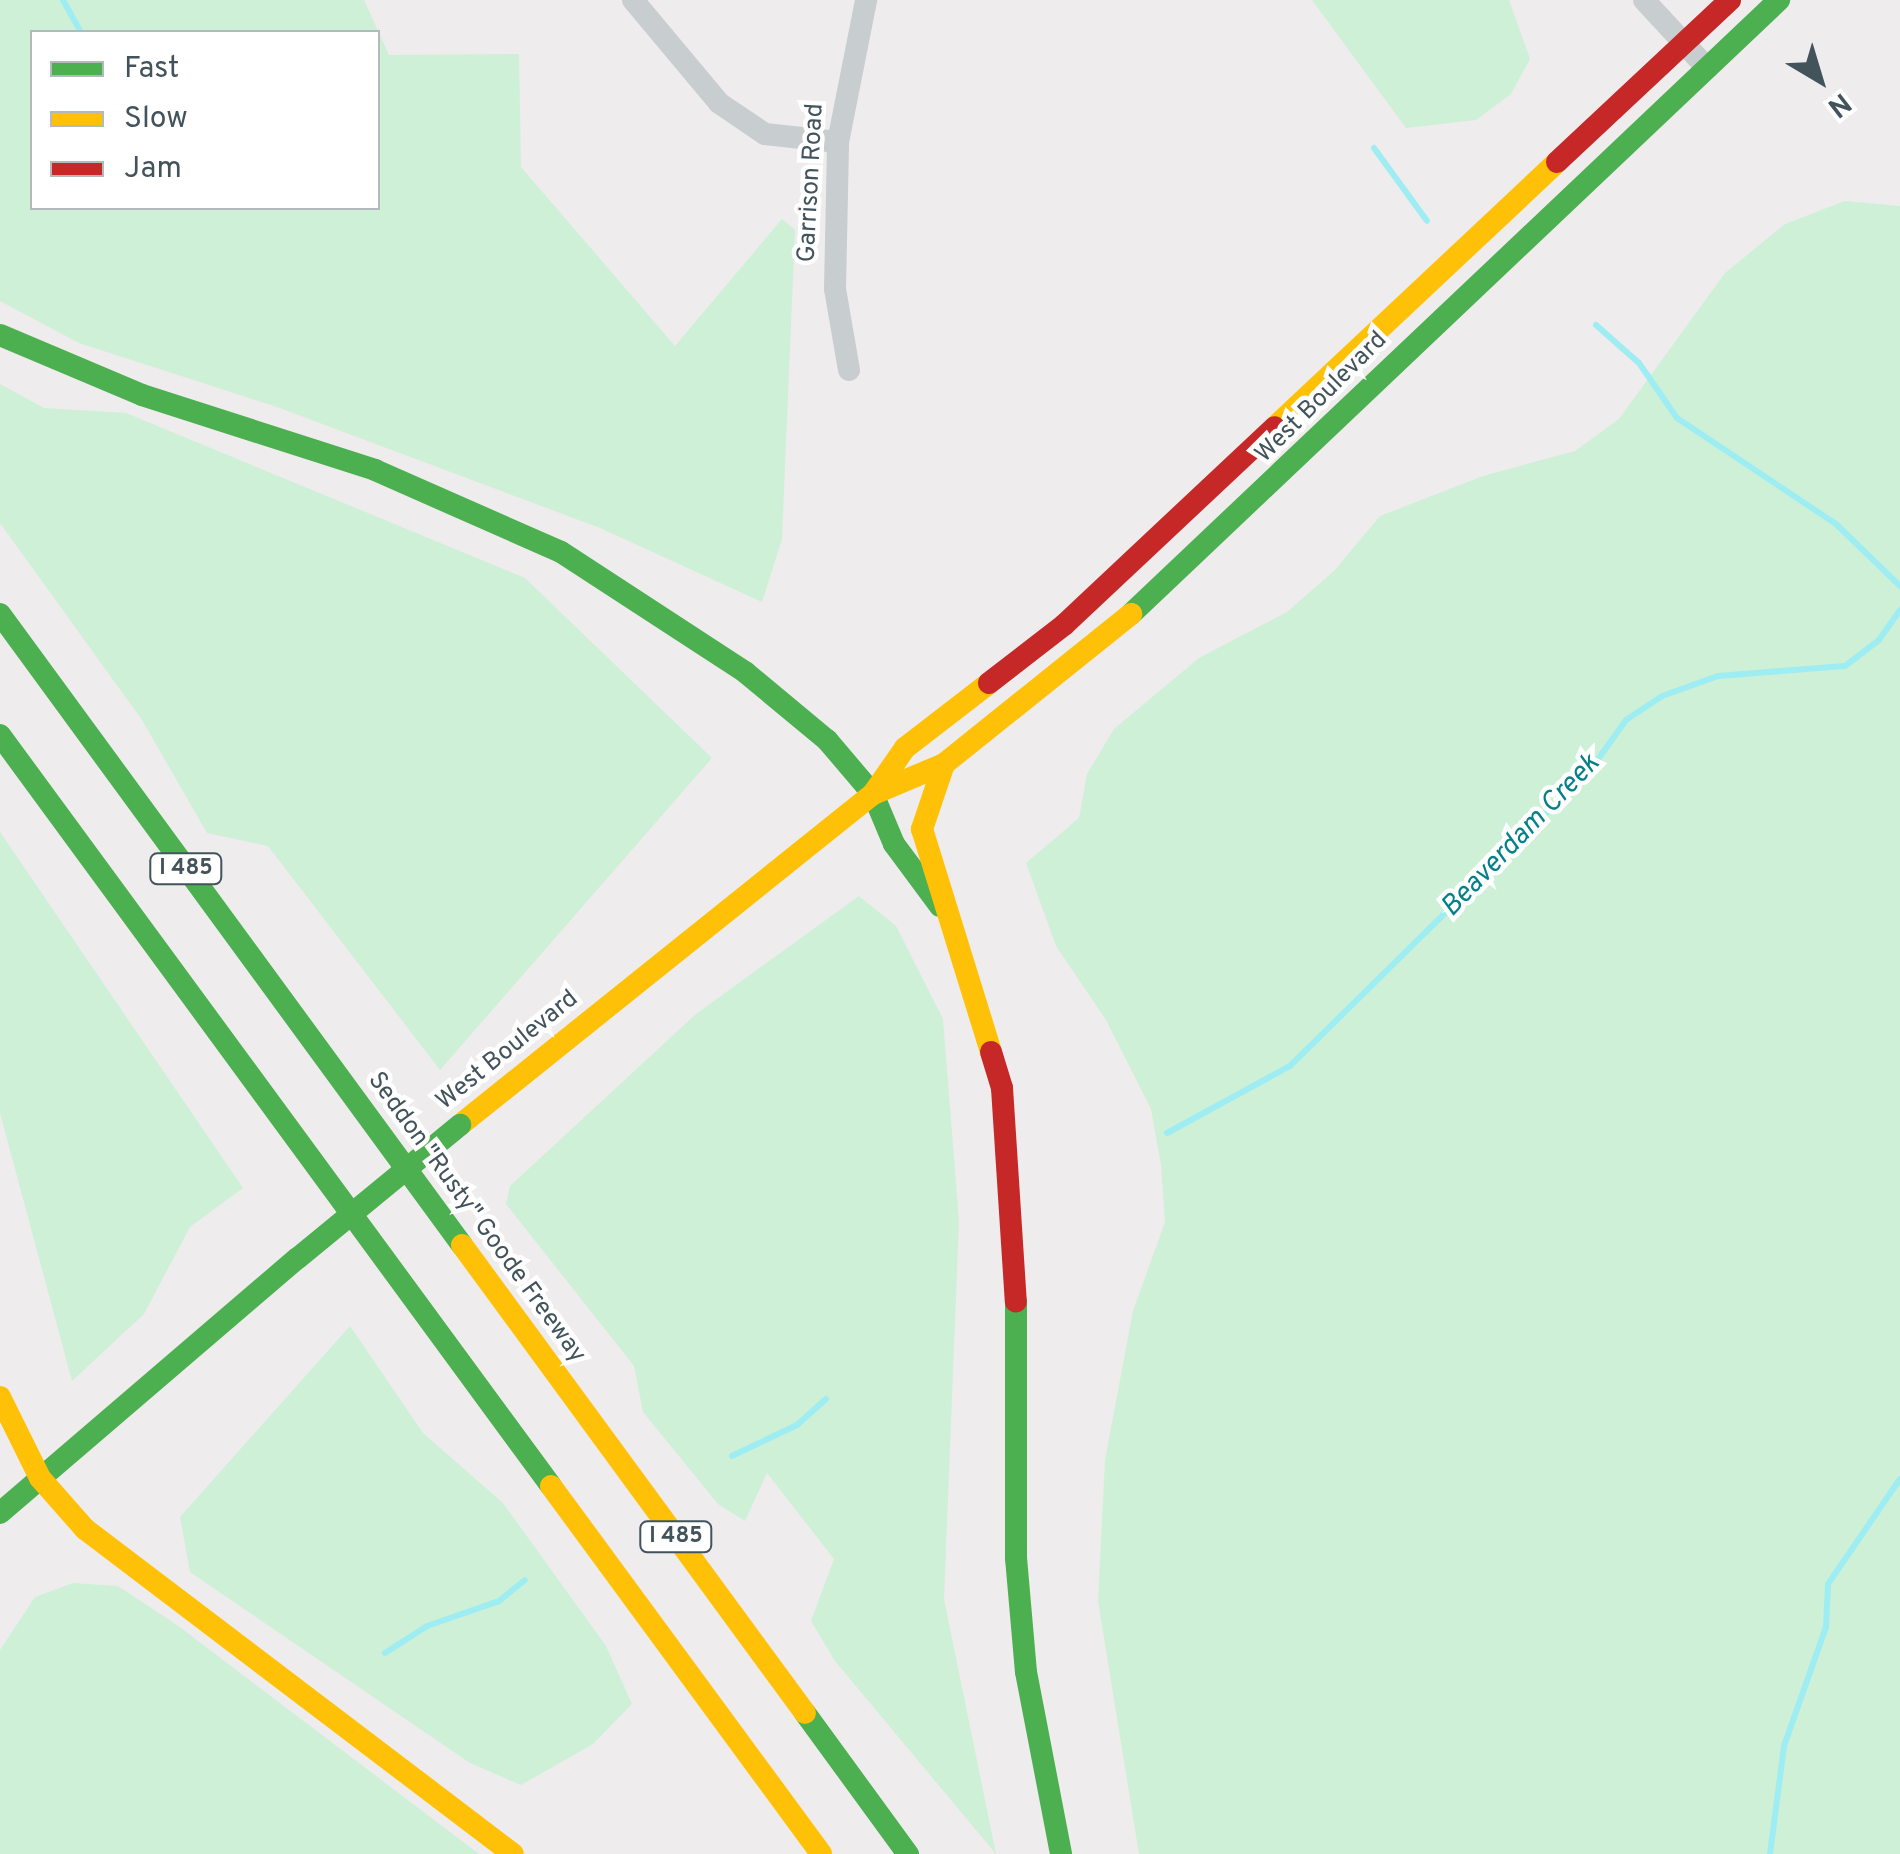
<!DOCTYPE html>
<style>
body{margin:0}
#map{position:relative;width:1900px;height:1854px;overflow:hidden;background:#eeeced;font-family:Overpass,sans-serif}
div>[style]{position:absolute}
.green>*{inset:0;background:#cef0d6}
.stream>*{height:6px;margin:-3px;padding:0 3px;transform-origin:3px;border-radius:3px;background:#9eedf3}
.street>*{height:22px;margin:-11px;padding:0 11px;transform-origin:11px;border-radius:11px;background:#c8cdcf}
.fast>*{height:22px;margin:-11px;padding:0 11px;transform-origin:11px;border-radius:11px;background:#4caf50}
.slow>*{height:22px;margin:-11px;padding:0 11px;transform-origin:11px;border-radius:11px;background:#ffc107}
.jam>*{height:22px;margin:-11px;padding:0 11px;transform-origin:11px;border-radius:11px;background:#c62828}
.fast-bridge>*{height:22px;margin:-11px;padding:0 11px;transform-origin:11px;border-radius:11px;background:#4caf50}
span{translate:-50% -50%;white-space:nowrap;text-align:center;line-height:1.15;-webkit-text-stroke:9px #fff;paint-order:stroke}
.shield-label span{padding:2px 8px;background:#fff;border:2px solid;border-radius:8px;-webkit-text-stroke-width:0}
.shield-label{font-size:22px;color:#42535b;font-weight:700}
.street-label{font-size:25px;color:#42535b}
.water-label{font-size:28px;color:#048089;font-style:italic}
.legend{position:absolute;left:30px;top:30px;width:350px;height:180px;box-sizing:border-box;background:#fff;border:2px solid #b3babd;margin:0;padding:12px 18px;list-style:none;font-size:30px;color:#42535b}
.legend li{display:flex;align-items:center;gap:20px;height:50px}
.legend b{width:50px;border:2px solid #b3babd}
.north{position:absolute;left:1770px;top:30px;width:100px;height:100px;-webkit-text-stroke:8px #fff;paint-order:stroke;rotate:142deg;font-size:28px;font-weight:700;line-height:40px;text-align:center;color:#42535b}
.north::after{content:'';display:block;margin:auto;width:35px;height:45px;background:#42535b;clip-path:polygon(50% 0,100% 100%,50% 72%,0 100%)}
</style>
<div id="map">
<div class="green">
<i style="clip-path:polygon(evenodd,0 0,364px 0,389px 55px,519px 54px,521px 167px,675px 346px,782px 219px,795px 230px,782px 539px,762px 602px,600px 528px,277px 407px,79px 343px,0 301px,0 0,32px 32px,378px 32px,378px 208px,32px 208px,32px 32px)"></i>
<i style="clip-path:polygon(1312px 0,1509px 0,1530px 59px,1511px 94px,1476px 120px,1406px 128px)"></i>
<i style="clip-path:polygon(1845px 201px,1900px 206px,1900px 1854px,1139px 1854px,1098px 1601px,1105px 1460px,1133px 1311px,1165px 1222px,1161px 1165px,1151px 1109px,1106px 1020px,1056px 946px,1026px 863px,1079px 818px,1087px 774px,1114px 729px,1199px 658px,1287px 612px,1334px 571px,1380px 516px,1483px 476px,1575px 451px,1619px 419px,1725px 273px,1785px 224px)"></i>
<i style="clip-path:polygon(0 384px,44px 408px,126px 413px,525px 578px,712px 758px,440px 1070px,268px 846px,207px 833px,142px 720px,0 523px)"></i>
<i style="clip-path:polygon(0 832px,243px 1188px,190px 1227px,144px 1314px,72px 1381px,0 1113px)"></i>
<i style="clip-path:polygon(859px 896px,896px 926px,943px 1019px,959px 1221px,944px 1599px,996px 1854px,835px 1661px,811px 1621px,834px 1559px,767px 1473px,745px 1521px,718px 1504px,643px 1412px,634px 1366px,506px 1204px,510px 1186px,696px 1014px)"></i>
<i style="clip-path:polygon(350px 1326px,423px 1433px,503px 1503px,606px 1646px,632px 1704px,593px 1744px,521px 1785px,470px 1763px,190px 1572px,180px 1517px)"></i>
<i style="clip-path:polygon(73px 1583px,118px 1586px,177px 1625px,479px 1854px,0 1854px,0 1650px,35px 1597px)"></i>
</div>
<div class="stream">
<i style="left:63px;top:0;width:37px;rotate:61deg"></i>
<i style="left:1374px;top:148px;width:90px;rotate:54deg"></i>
<i style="left:1596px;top:325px;width:57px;rotate:41.5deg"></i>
<i style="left:1639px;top:363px;width:67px;rotate:55.4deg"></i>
<i style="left:1677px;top:418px;width:191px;rotate:33.7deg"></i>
<i style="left:1836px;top:524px;width:89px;rotate:44.1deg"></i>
<i style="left:1167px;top:1133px;width:140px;rotate:-28.6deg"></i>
<i style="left:1290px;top:1066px;width:423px;rotate:-44.6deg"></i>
<i style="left:1591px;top:769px;width:60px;rotate:-54.5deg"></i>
<i style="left:1626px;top:720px;width:43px;rotate:-33.7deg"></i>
<i style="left:1662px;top:696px;width:59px;rotate:-19.7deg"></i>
<i style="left:1718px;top:676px;width:127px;rotate:-4.5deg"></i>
<i style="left:1845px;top:666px;width:43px;rotate:-37.4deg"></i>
<i style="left:1879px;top:640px;width:37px;rotate:-55deg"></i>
<i style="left:732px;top:1456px;width:72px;rotate:-25.5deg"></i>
<i style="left:797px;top:1425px;width:39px;rotate:-42deg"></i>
<i style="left:385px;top:1653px;width:50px;rotate:-32.7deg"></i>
<i style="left:427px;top:1626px;width:76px;rotate:-19.1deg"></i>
<i style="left:499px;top:1601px;width:33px;rotate:-39deg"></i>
<i style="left:1770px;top:1854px;width:109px;rotate:-82.6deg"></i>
<i style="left:1784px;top:1746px;width:126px;rotate:-70.6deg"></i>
<i style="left:1826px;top:1627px;width:43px;rotate:-87.3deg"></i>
<i style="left:1828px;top:1584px;width:127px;rotate:-55.6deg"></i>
</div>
<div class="street">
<i style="left:633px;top:0;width:134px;rotate:50.1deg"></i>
<i style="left:719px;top:103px;width:55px;rotate:34deg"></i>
<i style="left:765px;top:134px;width:73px;rotate:6.3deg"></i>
<i style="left:1644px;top:0;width:93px;rotate:47.2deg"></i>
<i style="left:849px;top:370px;width:82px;rotate:-99.8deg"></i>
<i style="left:835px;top:289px;width:147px;rotate:-88.8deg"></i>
<i style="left:838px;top:142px;width:145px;rotate:-78.8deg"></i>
</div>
<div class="fast">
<i style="left:0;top:335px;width:154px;rotate:22.9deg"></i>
<i style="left:142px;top:395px;width:245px;rotate:17.8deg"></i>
<i style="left:375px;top:470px;width:203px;rotate:23.8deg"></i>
<i style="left:561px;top:552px;width:220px;rotate:33.1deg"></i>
<i style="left:745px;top:672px;width:107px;rotate:39.7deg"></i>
<i style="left:827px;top:740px;width:71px;rotate:49.6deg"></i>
<i style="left:873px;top:794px;width:54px;rotate:67.2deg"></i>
<i style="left:894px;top:844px;width:77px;rotate:53.4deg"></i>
<i style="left:0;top:614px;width:782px;rotate:53.79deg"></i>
<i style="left:1131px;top:614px;width:893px;rotate:-43.46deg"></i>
<i style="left:0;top:735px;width:931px;rotate:53.73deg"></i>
<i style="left:1016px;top:1302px;width:256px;rotate:90deg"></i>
<i style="left:1016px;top:1558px;width:114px;rotate:85deg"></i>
<i style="left:1026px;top:1672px;width:185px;rotate:79.1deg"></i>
<i style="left:0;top:1513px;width:392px;rotate:-40.6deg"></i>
<i style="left:805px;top:1713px;width:175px;rotate:53.9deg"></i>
</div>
<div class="slow">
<i style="left:1275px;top:427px;width:387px;rotate:-43.2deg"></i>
<i style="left:944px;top:764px;width:69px;rotate:108.7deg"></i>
<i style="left:922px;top:829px;width:233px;rotate:72.8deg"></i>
<i style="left:873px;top:794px;width:77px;rotate:-22.9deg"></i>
<i style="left:944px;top:764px;width:240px;rotate:-38.7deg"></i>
<i style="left:460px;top:1125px;width:529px;rotate:-38.71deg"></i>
<i style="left:873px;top:794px;width:56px;rotate:-55.2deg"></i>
<i style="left:905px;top:748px;width:106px;rotate:-37.7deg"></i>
<i style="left:462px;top:1245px;width:580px;rotate:53.76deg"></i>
<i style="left:0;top:1397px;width:90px;rotate:63.7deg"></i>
<i style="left:40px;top:1478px;width:68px;rotate:48.6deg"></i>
<i style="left:85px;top:1529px;width:537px;rotate:37.21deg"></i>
<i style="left:551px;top:1486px;width:456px;rotate:53.7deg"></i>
</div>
<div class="jam">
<i style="left:1557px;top:162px;width:237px;rotate:-43.1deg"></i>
<i style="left:989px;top:683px;width:95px;rotate:-37.7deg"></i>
<i style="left:1064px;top:625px;width:289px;rotate:-43.2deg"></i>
<i style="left:991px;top:1052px;width:38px;rotate:73deg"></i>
<i style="left:1002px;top:1088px;width:214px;rotate:86.3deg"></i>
</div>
<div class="fast-bridge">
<i style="left:298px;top:1258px;width:210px;rotate:-39.4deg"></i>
</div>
<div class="shield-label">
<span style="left:186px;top:869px">I 485</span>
<span style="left:676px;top:1537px">I 485</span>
</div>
<div class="street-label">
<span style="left:812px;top:183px;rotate:-87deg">Garrison Road</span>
<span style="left:1322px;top:398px;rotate:-45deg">West Boulevard</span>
<span style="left:508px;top:1051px;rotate:-39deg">West Boulevard</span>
<span style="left:476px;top:1218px;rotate:54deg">Seddon "Rusty" Goode Freeway</span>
</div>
<div class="water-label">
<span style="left:1521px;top:836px;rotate:-46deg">Beaverdam Creek</span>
</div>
<ul class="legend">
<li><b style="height:12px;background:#4caf50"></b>Fast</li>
<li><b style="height:12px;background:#ffc107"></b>Slow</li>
<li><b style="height:12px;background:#c62828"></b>Jam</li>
</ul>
<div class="north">N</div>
</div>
